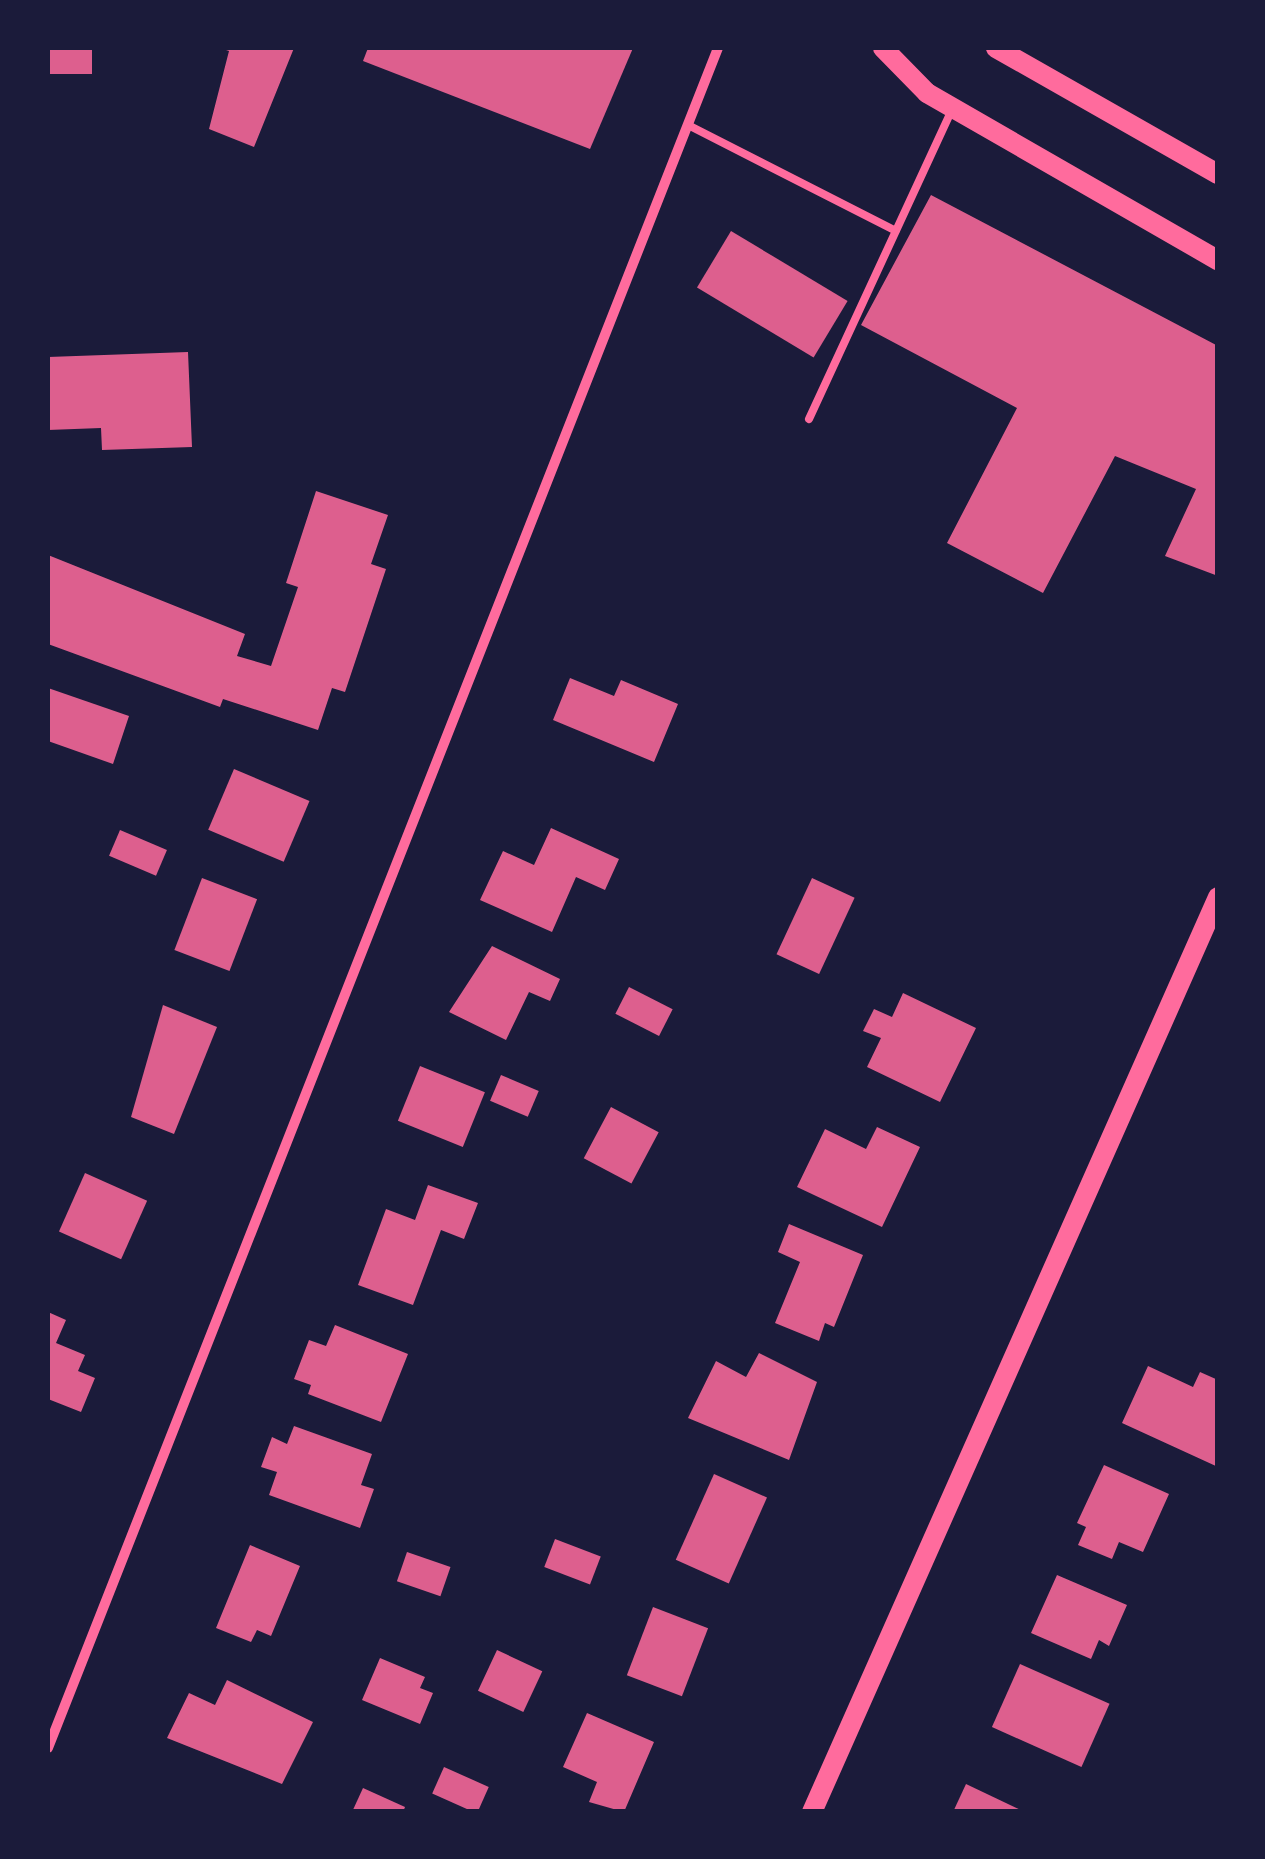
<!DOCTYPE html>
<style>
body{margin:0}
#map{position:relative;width:1265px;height:1859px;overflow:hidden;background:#1b1b3a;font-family:"Golos Text",sans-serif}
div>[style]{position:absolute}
.building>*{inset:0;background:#dd5f8e;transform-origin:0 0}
.service>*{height:8px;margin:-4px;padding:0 4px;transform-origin:4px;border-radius:4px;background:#ff6b9d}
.minor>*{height:10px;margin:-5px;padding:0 5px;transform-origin:5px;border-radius:5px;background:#ff6b9d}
.secondary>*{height:20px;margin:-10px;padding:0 10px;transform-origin:10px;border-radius:10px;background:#ff6b9d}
span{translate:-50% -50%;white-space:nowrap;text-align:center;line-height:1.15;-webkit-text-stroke:10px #1b1b3a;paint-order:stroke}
.frame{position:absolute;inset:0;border:50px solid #1b1b3a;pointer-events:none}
</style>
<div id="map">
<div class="building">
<i style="left:48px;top:48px;width:44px;height:26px"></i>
<i style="clip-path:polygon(220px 48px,294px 48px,254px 147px,209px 129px,229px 51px)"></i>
<i style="clip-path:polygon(368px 48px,633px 48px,590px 149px,363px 61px)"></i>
<i style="clip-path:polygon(931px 195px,1218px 346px,1218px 576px,1165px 556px,1196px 489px,1115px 456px,1043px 593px,947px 543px,1017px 408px,861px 325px)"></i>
<i style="left:731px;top:231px;width:136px;height:66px;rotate:31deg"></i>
<i style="clip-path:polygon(188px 352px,192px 447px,102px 450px,101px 428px,48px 430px,48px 357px)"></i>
<i style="clip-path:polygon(316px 491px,388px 515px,371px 564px,386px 569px,345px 692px,332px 688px,318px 730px,223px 699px,220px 707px,48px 644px,48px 555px,245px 634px,237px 656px,271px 666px,298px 587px,286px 583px)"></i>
<i style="clip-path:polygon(570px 678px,614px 696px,621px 680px,678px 704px,654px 762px,553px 720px)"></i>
<i style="clip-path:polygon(48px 688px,129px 716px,113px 764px,48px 741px)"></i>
<i style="left:234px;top:769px;width:82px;height:66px;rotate:23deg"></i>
<i style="clip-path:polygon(551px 828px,619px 859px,605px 890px,576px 877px,552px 932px,480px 900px,503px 851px,534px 865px)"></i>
<i style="left:120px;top:830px;width:51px;height:28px;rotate:23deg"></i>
<i style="left:202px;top:878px;width:59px;height:77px;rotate:21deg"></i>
<i style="left:812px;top:878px;width:47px;height:84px;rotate:25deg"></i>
<i style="clip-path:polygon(492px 946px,560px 979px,550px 1001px,529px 992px,506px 1040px,449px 1012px)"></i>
<i style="left:629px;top:987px;width:49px;height:30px;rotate:27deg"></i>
<i style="clip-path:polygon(903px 993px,976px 1028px,940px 1102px,867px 1067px,881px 1038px,863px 1031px,874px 1009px,892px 1017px)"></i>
<i style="clip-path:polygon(163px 1005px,217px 1027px,174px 1134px,131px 1117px)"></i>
<i style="left:420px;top:1066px;width:70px;height:59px;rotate:22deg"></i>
<i style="left:501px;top:1075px;width:41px;height:28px;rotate:23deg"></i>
<i style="left:611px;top:1107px;width:54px;height:58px;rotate:28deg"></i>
<i style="clip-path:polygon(877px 1127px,920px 1147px,882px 1227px,797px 1187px,825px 1129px,866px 1149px)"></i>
<i style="left:85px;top:1173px;width:68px;height:64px;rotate:24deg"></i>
<i style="clip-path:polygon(428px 1185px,478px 1203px,464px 1239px,441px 1230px,413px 1305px,358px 1285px,386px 1209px,415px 1220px)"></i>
<i style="clip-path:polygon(789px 1224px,863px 1255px,834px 1327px,825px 1323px,819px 1341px,775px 1323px,800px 1262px,778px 1252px)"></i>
<i style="clip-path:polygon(48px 1312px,66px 1320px,56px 1343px,85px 1355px,78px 1371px,95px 1378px,81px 1412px,48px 1399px)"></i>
<i style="clip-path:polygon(335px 1325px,408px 1354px,381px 1422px,308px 1394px,311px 1385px,294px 1379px,309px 1340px,326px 1346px)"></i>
<i style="clip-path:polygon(759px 1353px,817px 1382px,789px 1460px,688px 1418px,716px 1361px,746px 1377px)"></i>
<i style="clip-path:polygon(1148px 1366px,1193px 1387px,1200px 1372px,1218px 1380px,1218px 1467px,1122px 1423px)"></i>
<i style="clip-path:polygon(294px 1426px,372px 1454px,361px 1485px,374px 1489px,360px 1528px,269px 1495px,277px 1472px,261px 1467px,272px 1437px,287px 1444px)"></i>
<i style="clip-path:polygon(1104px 1465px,1169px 1494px,1143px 1552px,1119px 1542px,1112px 1559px,1078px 1545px,1086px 1527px,1077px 1523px)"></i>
<i style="left:714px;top:1474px;width:58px;height:94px;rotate:24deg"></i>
<i style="left:555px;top:1539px;width:49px;height:30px;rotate:21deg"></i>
<i style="clip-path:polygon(250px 1545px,300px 1566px,271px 1636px,257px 1630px,251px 1642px,216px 1628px)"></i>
<i style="left:407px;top:1552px;width:46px;height:31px;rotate:19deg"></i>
<i style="clip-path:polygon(1057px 1575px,1127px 1605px,1109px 1646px,1099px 1640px,1091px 1659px,1031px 1633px)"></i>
<i style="left:653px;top:1607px;width:59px;height:73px;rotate:21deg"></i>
<i style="left:497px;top:1650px;width:50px;height:45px;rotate:25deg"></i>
<i style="clip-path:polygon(380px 1658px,425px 1677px,420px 1688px,433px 1693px,420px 1724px,362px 1700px)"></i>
<i style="left:1020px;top:1664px;width:98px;height:69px;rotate:24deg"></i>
<i style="clip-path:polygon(227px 1680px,313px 1722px,282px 1784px,167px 1738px,189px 1693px,215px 1705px)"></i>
<i style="clip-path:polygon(587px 1713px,654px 1742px,624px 1812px,589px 1802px,597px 1782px,563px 1767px)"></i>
<i style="left:444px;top:1767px;width:49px;height:29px;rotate:24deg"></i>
<i style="clip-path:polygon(966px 1784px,1025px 1812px,953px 1812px)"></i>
<i style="clip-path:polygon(363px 1788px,405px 1807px,403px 1812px,352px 1812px)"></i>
</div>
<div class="service">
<i style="left:688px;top:125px;width:233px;rotate:27deg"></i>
<i style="left:809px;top:419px;width:343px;rotate:-65.2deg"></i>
</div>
<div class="minor">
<i style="left:48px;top:1748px;width:1827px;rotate:-68.49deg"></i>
</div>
<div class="secondary">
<i style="left:883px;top:48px;width:63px;rotate:45.6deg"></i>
<i style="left:927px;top:93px;width:336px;rotate:29.9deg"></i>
<i style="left:996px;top:48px;width:255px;rotate:29.6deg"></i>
<i style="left:812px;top:1812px;width:1001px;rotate:-66.07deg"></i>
</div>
<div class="frame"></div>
</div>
